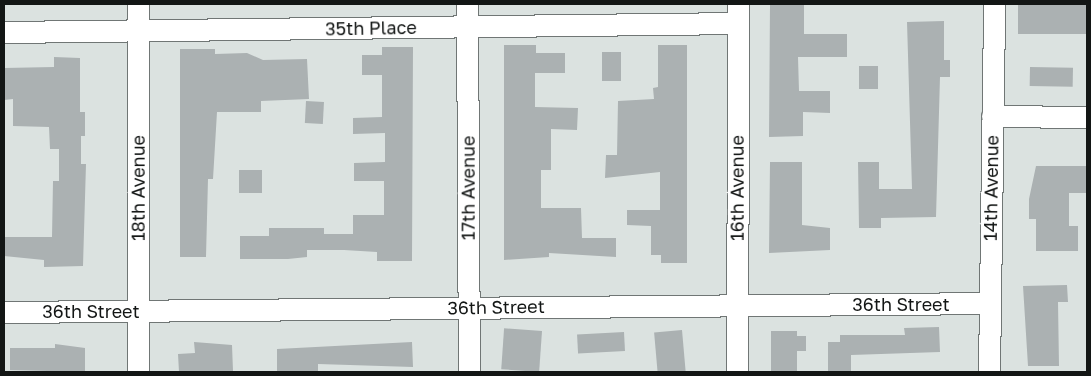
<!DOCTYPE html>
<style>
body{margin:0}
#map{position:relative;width:1091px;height:376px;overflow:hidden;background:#dbe2e0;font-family:"Golos Text",sans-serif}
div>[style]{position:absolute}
.building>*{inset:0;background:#abb1b2;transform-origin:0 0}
.roads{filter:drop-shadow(1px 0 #707675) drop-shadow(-1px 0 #707675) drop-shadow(0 1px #707675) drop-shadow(0 -1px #707675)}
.minor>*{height:21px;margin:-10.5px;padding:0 10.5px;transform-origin:10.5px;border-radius:10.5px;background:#fff}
span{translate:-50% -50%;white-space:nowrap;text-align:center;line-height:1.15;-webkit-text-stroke:4.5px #fff;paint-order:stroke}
.street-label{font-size:18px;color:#131615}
.frame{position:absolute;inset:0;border:5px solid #131615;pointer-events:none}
</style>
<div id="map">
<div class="building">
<i style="clip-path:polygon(770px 4px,804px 4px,804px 34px,847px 34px,847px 57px,798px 57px,799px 91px,830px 91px,830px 113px,803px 112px,803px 136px,769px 137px)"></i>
<i style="left:1018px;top:4px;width:68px;height:30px"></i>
<i style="clip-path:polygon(944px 21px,944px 60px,950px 60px,950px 77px,940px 77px,936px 217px,881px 218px,881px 228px,859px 228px,858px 162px,879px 162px,879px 189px,912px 189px,907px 22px)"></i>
<i style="clip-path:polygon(504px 45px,536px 45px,536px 53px,565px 53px,565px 73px,535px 73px,535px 107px,578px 108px,577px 130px,551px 129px,551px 170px,541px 170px,541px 208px,581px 208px,582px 238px,616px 238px,616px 257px,549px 253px,549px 257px,504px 260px)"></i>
<i style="clip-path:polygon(658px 45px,687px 45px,687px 263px,661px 263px,661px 255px,651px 255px,651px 226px,627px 225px,627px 210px,660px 210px,660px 172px,605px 178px,606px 155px,617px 155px,618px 101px,654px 99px,653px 88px,658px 87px)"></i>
<i style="clip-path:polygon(382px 47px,413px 47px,412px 261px,377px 261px,377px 252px,344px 250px,307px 250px,307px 257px,288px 259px,240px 259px,240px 236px,269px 236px,269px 228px,324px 228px,324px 234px,353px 234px,353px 215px,384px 215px,384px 181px,354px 181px,354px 163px,385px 162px,385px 133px,353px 134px,353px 118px,382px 117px,382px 75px,362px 75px,362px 55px,382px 55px)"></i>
<i style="clip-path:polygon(180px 49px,215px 49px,215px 54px,247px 53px,263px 60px,307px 59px,309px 99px,261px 101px,261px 112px,217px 112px,213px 179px,208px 179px,206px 257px,180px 257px)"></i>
<i style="left:602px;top:52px;width:19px;height:29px"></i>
<i style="clip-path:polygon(54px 57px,80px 58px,80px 112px,85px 112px,85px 136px,81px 136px,81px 164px,86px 164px,83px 266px,44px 267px,44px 260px,4px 256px,4px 237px,52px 237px,53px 181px,59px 181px,59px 149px,50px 149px,49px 127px,13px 126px,13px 99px,4px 100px,4px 68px,54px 67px)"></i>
<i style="left:859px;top:66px;width:19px;height:23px"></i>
<i style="left:1030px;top:67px;width:43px;height:19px;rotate:1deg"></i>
<i style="left:306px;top:101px;width:18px;height:22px;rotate:3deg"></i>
<i style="clip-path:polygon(770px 162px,802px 162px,802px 225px,830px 228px,830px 250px,769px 253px)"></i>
<i style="clip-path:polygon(1036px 166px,1087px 166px,1087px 193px,1069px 193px,1069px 226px,1078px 226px,1078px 251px,1036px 251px,1036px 219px,1029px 219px,1029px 199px)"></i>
<i style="left:239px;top:170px;width:23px;height:23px"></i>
<i style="clip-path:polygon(1067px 285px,1068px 302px,1058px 302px,1059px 366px,1028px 366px,1023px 286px)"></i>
<i style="clip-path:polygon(939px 327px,940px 352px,851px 355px,851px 372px,828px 372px,828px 342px,840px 342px,840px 335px,905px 335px,904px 328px)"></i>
<i style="left:682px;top:330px;width:42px;height:28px;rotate:85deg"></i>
<i style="left:542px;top:331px;width:41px;height:38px;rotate:94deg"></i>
<i style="clip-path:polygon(771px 331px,797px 331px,797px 336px,806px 336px,806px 351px,797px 351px,797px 372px,771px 372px)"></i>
<i style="left:624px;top:332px;width:19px;height:47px;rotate:87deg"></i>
<i style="clip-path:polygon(194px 342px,232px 345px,233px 371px,179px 372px,178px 354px,195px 353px)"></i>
<i style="clip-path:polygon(412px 342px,413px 367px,318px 364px,318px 372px,277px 372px,277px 349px)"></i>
<i style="clip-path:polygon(55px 344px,85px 348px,85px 372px,10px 370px,10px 348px,55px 348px)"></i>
</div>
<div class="roads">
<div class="minor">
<i style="left:467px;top:4px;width:368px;rotate:89.7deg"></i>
<i style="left:4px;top:32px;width:734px;rotate:-0.7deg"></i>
<i style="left:992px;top:116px;width:95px;rotate:0.6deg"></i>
<i style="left:4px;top:312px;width:985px;rotate:-0.52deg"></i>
<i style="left:138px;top:372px;width:368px;rotate:-90deg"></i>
<i style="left:737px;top:372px;width:368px;rotate:-89.8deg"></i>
<i style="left:989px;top:372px;width:368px;rotate:-89.2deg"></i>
</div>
</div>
<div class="street-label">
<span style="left:371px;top:28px;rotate:-1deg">35th Place</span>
<span style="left:138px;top:188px;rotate:-90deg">18th Avenue</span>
<span style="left:468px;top:188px;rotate:-90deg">17th Avenue</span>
<span style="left:737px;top:188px;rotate:-90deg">16th Avenue</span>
<span style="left:991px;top:188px;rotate:-89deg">14th Avenue</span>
<span style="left:901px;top:304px">36th Street</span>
<span style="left:496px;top:307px;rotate:-1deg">36th Street</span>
<span style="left:91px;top:311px">36th Street</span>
</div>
<div class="frame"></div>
</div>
